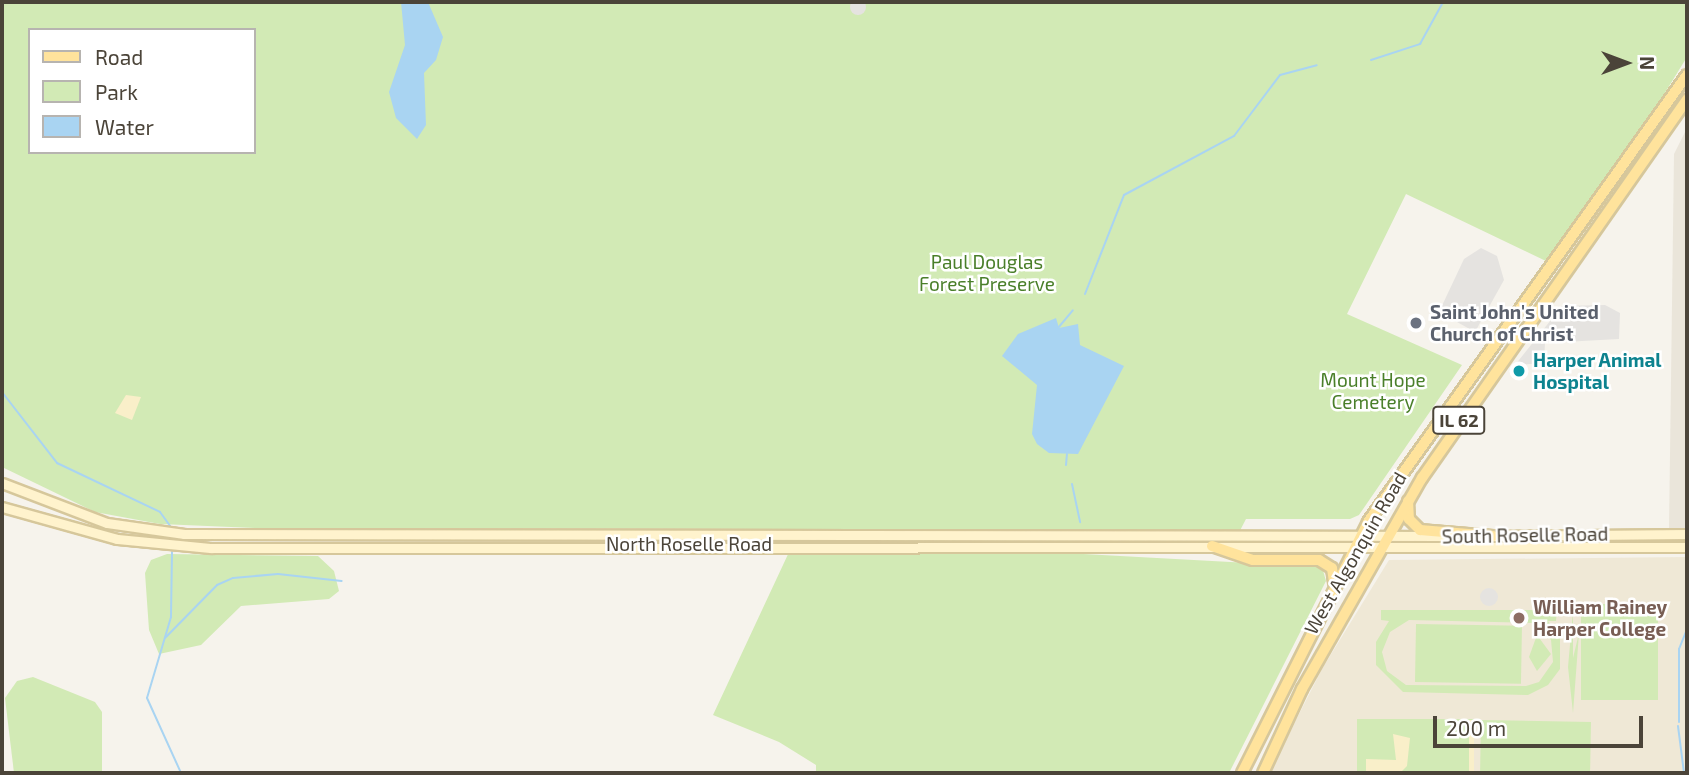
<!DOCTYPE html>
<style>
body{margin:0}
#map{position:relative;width:1689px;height:775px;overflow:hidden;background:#f6f3ec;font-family:"Exo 2",sans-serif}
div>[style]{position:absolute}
.residential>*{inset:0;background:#eae5da}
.education>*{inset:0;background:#efe8d6}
.green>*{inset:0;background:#d2eab5;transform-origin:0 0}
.sand>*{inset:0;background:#f9efc9;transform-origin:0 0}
.parking>*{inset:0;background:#e5e3e0}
.round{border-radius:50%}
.water>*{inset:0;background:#a9d4f2}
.stream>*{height:2px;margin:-1px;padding:0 1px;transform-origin:1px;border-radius:1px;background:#a9d4f2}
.roads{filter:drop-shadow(2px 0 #d6c79b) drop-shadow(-2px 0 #d6c79b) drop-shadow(0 2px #d6c79b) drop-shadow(0 -2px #d6c79b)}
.secondary>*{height:9px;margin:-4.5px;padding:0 4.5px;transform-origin:4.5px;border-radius:4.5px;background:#fff3cd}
.primary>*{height:10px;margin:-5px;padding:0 5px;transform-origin:5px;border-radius:5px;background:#ffe39c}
.dots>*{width:19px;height:19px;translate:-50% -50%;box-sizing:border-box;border:4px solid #fff;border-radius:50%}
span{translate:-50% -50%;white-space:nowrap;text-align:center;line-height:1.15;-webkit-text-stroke:5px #fff;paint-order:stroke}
.shield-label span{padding:2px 5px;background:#fff;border:2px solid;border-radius:5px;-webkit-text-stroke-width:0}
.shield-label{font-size:18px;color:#4b4439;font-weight:700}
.park-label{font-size:19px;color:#4a7f2a}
.worship-label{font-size:19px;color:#5b616d;font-weight:700}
.left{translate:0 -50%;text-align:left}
.culture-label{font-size:19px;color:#0d838f;font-weight:700}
.street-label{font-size:19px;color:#4b4439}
.education-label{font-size:19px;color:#785e54;font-weight:700}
.frame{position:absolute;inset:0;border:4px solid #4b4439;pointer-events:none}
.legend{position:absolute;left:28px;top:28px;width:228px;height:126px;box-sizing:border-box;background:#fff;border:2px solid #b7b4b0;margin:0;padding:9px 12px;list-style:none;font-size:21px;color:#4b4439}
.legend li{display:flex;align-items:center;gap:14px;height:35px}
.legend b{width:35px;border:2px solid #b7b4b0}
.north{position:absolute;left:1591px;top:28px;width:70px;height:70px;-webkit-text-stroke:5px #fff;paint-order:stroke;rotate:90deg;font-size:19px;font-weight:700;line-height:28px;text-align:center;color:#4b4439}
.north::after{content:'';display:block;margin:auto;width:24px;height:32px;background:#4b4439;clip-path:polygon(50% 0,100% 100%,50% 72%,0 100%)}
.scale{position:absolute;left:1433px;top:716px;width:210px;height:32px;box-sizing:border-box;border:4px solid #4b4439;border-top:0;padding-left:9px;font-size:21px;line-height:24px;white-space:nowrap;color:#4b4439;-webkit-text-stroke:5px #fff;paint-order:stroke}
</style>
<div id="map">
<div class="residential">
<i style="clip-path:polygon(1687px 128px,1687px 530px,1669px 530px,1674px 154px)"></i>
</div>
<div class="education">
<i style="clip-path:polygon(1687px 557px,1687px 773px,1269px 773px,1322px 669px,1389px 560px)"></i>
</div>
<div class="green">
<i style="clip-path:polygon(evenodd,2px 2px,1687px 2px,1687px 57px,1616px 172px,1548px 262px,1406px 194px,1347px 314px,1462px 365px,1359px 515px,1350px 519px,1246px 519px,1232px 546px,828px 545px,827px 529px,255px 528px,160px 524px,95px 512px,2px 467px,2px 2px,30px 30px,254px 30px,254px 152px,30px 152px,30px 30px)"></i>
<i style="clip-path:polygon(790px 550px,1065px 553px,1322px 567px,1326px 581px,1229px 773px,816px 773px,816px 765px,779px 742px,713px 715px)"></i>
<i style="clip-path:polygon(167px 554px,318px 556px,334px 571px,339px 591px,329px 599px,241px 606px,201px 645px,159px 654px,149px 630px,145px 573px,151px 560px)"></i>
<i style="left:1581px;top:604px;width:77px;height:96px"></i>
<i style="clip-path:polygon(evenodd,1381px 610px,1557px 610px,1556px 621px,1548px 621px,1560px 638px,1560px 669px,1548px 685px,1528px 695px,1403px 692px,1376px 665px,1376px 642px,1389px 621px,1381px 620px,1381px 610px,1409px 620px,1535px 623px,1551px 640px,1553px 662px,1539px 682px,1526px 686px,1406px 685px,1387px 671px,1382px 652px,1390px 632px,1409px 620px)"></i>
<i style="clip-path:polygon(1573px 611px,1573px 658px,1579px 633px,1573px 713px,1568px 667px)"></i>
<i style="left:1416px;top:624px;width:106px;height:58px;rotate:1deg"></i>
<i style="clip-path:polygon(1537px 635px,1551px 654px,1537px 671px,1529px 657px)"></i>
<i style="clip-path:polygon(33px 677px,95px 702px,102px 712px,102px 773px,14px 773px,5px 698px,17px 681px)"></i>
<i style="left:1357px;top:719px;width:117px;height:54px"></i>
<i style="left:1481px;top:720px;width:110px;height:53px;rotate:1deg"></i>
</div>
<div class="sand">
<i style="clip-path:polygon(126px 395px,141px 397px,132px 420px,115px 413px)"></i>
<i style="left:1469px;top:720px;width:5px;height:53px"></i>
<i style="clip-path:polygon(1393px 734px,1410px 738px,1407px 766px,1400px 773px,1366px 773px,1366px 759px,1396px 760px)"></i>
</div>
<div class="parking">
<i class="round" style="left:850px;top:-1px;width:16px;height:16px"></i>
<i style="clip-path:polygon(1481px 248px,1497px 256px,1504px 280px,1475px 332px,1439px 312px,1464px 259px)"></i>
<i style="clip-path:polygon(1605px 305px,1620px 313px,1619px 339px,1545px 343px,1544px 363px,1515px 365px,1562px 306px)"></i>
<i class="round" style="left:1480px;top:588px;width:18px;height:18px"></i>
</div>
<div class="water">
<i style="clip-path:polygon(401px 2px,428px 2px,443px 37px,436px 60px,424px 73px,426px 125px,417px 139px,396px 118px,389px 92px,405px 45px)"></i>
<i style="clip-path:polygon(1056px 318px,1059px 328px,1078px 324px,1080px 345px,1124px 366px,1078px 454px,1049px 453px,1037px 444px,1032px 434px,1037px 385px,1002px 356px,1018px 334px)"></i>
</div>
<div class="stream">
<i style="left:1371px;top:60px;width:52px;rotate:-18.1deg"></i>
<i style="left:1420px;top:44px;width:48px;rotate:-61.3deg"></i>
<i style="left:1085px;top:294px;width:106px;rotate:-68.5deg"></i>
<i style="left:1124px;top:195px;width:125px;rotate:-28.2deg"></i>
<i style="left:1234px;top:136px;width:76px;rotate:-53deg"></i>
<i style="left:1280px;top:75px;width:38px;rotate:-15deg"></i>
<i style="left:1058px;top:328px;width:23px;rotate:-50deg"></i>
<i style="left:2px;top:392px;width:90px;rotate:52.2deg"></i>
<i style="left:57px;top:463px;width:114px;rotate:25.4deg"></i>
<i style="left:160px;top:512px;width:17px;rotate:54deg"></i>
<i style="left:1066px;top:465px;width:11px;rotate:-85deg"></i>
<i style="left:1072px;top:484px;width:39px;rotate:78deg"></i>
<i style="left:172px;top:552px;width:65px;rotate:90.9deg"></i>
<i style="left:171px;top:617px;width:84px;rotate:106.5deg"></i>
<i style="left:147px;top:698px;width:82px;rotate:65.6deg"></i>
<i style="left:165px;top:638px;width:74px;rotate:-45.5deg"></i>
<i style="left:217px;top:585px;width:17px;rotate:-24deg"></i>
<i style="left:233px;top:578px;width:45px;rotate:-5.1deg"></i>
<i style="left:278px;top:574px;width:64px;rotate:6.2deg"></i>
<i style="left:1679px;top:722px;width:73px;rotate:-90deg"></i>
<i style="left:1679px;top:649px;width:22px;rotate:-68deg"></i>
<i style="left:1678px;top:726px;width:47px;rotate:82.7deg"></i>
</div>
<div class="roads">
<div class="secondary">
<i style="left:2px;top:483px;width:112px;rotate:20.9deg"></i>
<i style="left:107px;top:523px;width:78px;rotate:8.1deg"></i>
<i style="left:184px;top:534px;width:1260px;rotate:0.09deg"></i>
<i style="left:2px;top:507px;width:119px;rotate:15.5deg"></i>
<i style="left:117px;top:539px;width:94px;rotate:5.5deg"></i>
<i style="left:211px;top:548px;width:1476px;rotate:-0.04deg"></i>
<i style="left:1486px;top:536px;width:201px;rotate:-0.6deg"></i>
</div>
<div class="primary">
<i style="left:1408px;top:501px;width:18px;rotate:87deg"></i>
<i style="left:1409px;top:519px;width:16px;rotate:45deg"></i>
<i style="left:1420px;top:530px;width:73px;rotate:4.7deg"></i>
<i style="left:1212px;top:546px;width:43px;rotate:18.9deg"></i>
<i style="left:1253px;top:560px;width:66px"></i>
<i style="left:1319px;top:560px;width:15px;rotate:32deg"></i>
<i style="left:1332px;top:568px;width:15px;rotate:82deg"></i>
<i style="left:1242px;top:773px;width:281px;rotate:-63.3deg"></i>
<i style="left:1368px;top:522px;width:549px;rotate:-54.49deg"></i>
<i style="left:1263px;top:773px;width:93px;rotate:-65.1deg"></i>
<i style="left:1302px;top:689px;width:243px;rotate:-60.4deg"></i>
<i style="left:1422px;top:478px;width:462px;rotate:-55deg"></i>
</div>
</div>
<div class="dots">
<i style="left:1416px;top:323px;background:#6b7280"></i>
<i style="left:1519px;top:371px;background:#0f9aa8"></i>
<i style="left:1519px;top:618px;background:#8d6e63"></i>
</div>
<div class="shield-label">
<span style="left:1459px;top:420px">IL 62</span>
</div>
<div class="park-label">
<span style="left:987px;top:273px">Paul Douglas<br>Forest Preserve</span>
<span style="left:1373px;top:391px">Mount Hope<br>Cemetery</span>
</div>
<div class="worship-label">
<span class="left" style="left:1430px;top:323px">Saint John's United<br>Church of Christ</span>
</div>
<div class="culture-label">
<span class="left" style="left:1533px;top:371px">Harper Animal<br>Hospital</span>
</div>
<div class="street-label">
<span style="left:1525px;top:535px;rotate:-1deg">South Roselle Road</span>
<span style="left:689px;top:544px">North Roselle Road</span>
<span style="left:1355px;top:553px;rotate:-60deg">West Algonquin Road</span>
</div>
<div class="education-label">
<span class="left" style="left:1533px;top:618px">William Rainey<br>Harper College</span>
</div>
<div class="frame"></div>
<ul class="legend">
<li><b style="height:9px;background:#ffe39c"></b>Road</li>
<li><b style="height:19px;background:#d2eab5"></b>Park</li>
<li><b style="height:19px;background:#a9d4f2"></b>Water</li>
</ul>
<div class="north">N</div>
<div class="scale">200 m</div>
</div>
